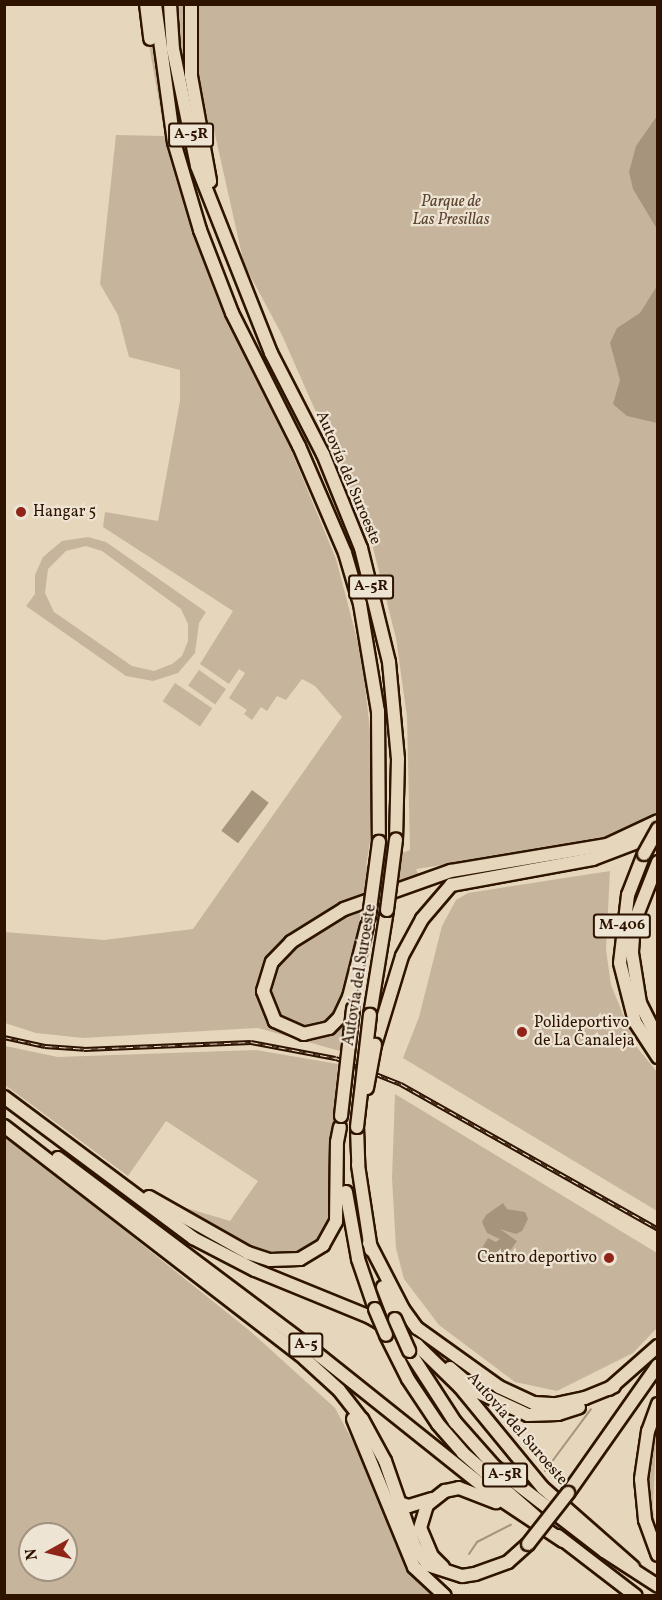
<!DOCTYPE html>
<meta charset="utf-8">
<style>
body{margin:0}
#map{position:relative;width:662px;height:1600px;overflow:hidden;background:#e5d6bc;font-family:Vollkorn,serif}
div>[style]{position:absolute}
.green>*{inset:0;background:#c6b59c;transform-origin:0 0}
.water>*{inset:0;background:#a7947c;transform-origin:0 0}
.stream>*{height:2px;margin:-1px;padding:0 1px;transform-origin:1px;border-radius:1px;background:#a7947c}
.roads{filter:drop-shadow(2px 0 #2e1400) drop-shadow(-2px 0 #2e1400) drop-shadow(0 2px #2e1400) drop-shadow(0 -2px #2e1400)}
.highway>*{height:12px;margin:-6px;padding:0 6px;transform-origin:6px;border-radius:6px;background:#e5d6bc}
.rail>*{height:4.5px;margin-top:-2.25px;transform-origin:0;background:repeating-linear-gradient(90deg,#eee4d3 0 7px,#2e1400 0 14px);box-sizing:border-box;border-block:2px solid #2e1400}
.bridges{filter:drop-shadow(2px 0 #2e1400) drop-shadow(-2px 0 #2e1400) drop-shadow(0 2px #2e1400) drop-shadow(0 -2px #2e1400)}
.highway-bridge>*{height:12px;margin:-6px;padding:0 6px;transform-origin:6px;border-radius:6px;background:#e5d6bc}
.dots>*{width:16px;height:16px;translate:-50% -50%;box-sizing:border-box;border:3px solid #eee4d3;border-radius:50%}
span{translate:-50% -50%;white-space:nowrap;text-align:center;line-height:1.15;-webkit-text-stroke:4.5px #eee4d3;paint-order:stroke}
.shield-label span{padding:2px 4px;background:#eee4d3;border:2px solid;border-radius:4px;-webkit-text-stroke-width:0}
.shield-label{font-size:15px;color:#2e1400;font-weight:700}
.park-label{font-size:16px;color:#5c442f;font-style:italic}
.street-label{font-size:16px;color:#2e1400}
.poi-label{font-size:16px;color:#2e1400}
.left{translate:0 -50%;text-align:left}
.right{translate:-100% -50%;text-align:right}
.frame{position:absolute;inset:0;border:6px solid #2e1400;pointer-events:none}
.north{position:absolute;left:18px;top:1522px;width:60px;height:60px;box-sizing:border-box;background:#eee4d3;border:2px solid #a1917f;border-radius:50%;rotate:262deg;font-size:16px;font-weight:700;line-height:24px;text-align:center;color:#2e1400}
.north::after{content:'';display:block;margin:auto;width:21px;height:27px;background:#8f2418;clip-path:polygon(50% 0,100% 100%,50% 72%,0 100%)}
</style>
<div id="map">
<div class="green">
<i style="clip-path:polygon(evenodd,142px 5px,657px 5px,657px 816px,614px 839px,416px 869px,419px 876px,363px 899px,340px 1051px,258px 1028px,83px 1038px,36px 1033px,5px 1023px,4px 932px,104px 940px,193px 929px,342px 717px,315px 686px,302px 679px,286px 700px,277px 696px,267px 711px,261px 707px,252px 720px,244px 714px,247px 710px,229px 698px,245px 673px,239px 669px,229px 684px,200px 664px,233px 611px,103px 527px,105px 512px,158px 521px,180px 401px,180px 370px,129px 357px,118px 315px,100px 284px,116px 135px,165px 136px,142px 5px,214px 130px,244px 264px,282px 335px,353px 496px,373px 548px,396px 638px,407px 717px,410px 850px,366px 867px,370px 841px,373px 757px,362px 658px,336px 559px,291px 450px,218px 301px,165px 136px,214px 130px)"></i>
<i style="clip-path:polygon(evenodd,88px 537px,106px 542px,206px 612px,199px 623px,195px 653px,178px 673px,153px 681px,126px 676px,26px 606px,35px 594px,35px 575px,43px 557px,62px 541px,88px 537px,86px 546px,102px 551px,181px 609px,188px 624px,188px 641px,182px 656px,172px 664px,154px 671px,132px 666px,54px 612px,45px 593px,48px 569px,66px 551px,86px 546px)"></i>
<i style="left:199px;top:670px;width:33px;height:19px;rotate:35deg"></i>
<i style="left:175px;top:683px;width:45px;height:22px;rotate:34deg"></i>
<i style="clip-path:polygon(610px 871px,606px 950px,611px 985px,636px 1046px,657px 1072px,657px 1211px,403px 1058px,419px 1017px,442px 926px,456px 900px,468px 893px)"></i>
<i style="clip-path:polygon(5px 1046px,58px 1057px,256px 1050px,338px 1064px,331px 1148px,334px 1215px,321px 1241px,292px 1255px,256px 1252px,163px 1201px,230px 1221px,258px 1181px,166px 1121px,128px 1176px,5px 1085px)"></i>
<i style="clip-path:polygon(395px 1094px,657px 1253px,657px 1328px,633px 1353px,557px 1391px,515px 1382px,439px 1325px,404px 1279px,396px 1248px,392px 1178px)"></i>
<i style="clip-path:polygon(evenodd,4px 1134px,250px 1331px,335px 1408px,360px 1455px,392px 1533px,417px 1580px,435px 1595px,5px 1595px,4px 1134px,30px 1534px,66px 1534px,66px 1570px,30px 1570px,30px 1534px)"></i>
<i style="clip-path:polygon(657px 1419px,653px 1506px,657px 1542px,647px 1487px)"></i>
</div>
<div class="water">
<i style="clip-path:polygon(657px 116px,657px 229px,633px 189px,629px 172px,636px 146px)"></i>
<i style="clip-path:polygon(657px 286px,657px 423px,627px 416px,613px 404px,620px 380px,610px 343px,617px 328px,640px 313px)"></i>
<i style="left:252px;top:790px;width:21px;height:51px;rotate:37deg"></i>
<i style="clip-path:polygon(503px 1203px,507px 1209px,525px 1212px,528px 1219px,522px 1231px,516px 1234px,500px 1229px,517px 1241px,502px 1262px,482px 1248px,488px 1238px,496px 1242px,500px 1239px,487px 1233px,482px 1222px,486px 1215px)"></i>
</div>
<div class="stream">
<i style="left:545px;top:1471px;width:77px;rotate:-53.4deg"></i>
<i style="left:469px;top:1554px;width:14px;rotate:-56deg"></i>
<i style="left:477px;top:1542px;width:38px;rotate:-27deg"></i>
</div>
<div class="roads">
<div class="highway">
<i style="left:146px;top:4px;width:35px;rotate:83deg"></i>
<i style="left:155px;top:4px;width:139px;rotate:82.2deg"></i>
<i style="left:174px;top:142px;width:92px;rotate:73.5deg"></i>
<i style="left:200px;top:230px;width:89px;rotate:68.9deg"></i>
<i style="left:232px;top:313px;width:149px;rotate:63.3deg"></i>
<i style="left:299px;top:446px;width:116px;rotate:66.7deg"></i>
<i style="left:345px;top:553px;width:53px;rotate:73.6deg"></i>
<i style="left:360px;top:604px;width:109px;rotate:80.5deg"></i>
<i style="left:378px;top:711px;width:131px;rotate:89.6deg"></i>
<i style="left:170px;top:4px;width:45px;rotate:86.2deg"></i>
<i style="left:173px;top:49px;width:119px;rotate:78.4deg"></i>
<i style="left:197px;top:166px;width:201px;rotate:68.4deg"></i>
<i style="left:271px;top:353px;width:114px;rotate:62.8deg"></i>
<i style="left:323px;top:454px;width:101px;rotate:68deg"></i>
<i style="left:361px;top:548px;width:117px;rotate:76.2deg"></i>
<i style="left:389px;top:662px;width:97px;rotate:84.7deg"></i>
<i style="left:398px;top:759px;width:81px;rotate:91.4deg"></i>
<i style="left:191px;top:4px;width:72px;rotate:90deg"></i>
<i style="left:191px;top:76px;width:107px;rotate:79.7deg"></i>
<i style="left:644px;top:854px;width:44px;rotate:111.3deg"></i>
<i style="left:628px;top:895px;width:68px;rotate:96.7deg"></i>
<i style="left:620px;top:963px;width:61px;rotate:75.7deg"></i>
<i style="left:635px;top:1022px;width:42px;rotate:56.7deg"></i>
<i style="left:658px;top:862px;width:66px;rotate:111.5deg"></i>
<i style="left:634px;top:923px;width:30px;rotate:94deg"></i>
<i style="left:632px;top:953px;width:51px;rotate:80.9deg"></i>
<i style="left:640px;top:1003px;width:40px;rotate:63.4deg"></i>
<i style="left:367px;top:926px;width:73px;rotate:104.2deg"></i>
<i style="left:349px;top:997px;width:23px;rotate:115deg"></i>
<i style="left:339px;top:1018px;width:14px;rotate:135deg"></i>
<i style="left:329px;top:1028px;width:26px;rotate:167deg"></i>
<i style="left:304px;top:1034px;width:32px;rotate:-156deg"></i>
<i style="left:275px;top:1021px;width:32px;rotate:-112deg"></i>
<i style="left:263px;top:991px;width:30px;rotate:-73deg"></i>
<i style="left:272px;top:962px;width:28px;rotate:-46deg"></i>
<i style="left:291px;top:942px;width:62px;rotate:-31.9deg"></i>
<i style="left:344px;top:909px;width:114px;rotate:-19.6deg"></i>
<i style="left:451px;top:871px;width:158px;rotate:-9.5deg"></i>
<i style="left:607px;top:845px;width:56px;rotate:-25.2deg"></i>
<i style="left:370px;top:1015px;width:106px;rotate:-80.8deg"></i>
<i style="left:375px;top:1045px;width:93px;rotate:-73.1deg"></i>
<i style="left:402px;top:956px;width:42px;rotate:-61.6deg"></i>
<i style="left:422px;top:919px;width:45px;rotate:-49.5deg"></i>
<i style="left:451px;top:885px;width:144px;rotate:-10.4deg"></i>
<i style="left:593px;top:859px;width:70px;rotate:-21deg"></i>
<i style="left:4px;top:1097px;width:236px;rotate:36.7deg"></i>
<i style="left:193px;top:1238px;width:70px;rotate:27.3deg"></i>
<i style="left:255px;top:1270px;width:124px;rotate:22.2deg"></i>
<i style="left:370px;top:1317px;width:55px;rotate:30.8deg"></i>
<i style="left:417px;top:1345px;width:60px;rotate:44.3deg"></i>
<i style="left:460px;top:1387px;width:131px;rotate:50.6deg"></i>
<i style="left:543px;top:1488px;width:120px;rotate:41.3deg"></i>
<i style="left:4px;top:1126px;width:381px;rotate:37.7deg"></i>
<i style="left:305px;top:1359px;width:46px;rotate:42.4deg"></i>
<i style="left:339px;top:1390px;width:37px;rotate:52deg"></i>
<i style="left:362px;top:1419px;width:48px;rotate:61.3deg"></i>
<i style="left:385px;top:1461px;width:91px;rotate:70.8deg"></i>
<i style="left:415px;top:1547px;width:22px;rotate:54deg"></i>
<i style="left:428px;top:1565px;width:36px;rotate:18deg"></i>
<i style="left:462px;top:1576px;width:13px;rotate:-9deg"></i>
<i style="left:475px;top:1574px;width:35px;rotate:-20deg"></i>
<i style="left:508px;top:1562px;width:27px;rotate:-42deg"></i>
<i style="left:357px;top:1127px;width:38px;rotate:88deg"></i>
<i style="left:358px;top:1165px;width:86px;rotate:81.3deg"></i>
<i style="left:58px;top:1158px;width:303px;rotate:36.9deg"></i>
<i style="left:300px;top:1340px;width:248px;rotate:38.6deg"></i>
<i style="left:494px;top:1495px;width:83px;rotate:33.7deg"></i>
<i style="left:346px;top:1192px;width:68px;rotate:79.8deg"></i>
<i style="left:358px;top:1259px;width:53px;rotate:71.2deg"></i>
<i style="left:149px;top:1197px;width:114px;rotate:29.5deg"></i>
<i style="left:248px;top:1253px;width:23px;rotate:18deg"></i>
<i style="left:270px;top:1260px;width:30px;rotate:-2deg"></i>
<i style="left:300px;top:1259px;width:27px;rotate:-31deg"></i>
<i style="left:323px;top:1245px;width:26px;rotate:-61deg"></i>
<i style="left:336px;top:1222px;width:80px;rotate:-89.3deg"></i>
<i style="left:337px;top:1142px;width:15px;rotate:-79deg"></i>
<i style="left:369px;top:1243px;width:74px;rotate:62.7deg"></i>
<i style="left:403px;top:1309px;width:24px;rotate:54deg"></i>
<i style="left:417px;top:1328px;width:101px;rotate:35.7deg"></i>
<i style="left:499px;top:1387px;width:38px;rotate:25deg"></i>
<i style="left:534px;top:1403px;width:22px;rotate:3deg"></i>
<i style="left:556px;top:1404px;width:30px;rotate:-12deg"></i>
<i style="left:585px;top:1398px;width:31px;rotate:-22deg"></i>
<i style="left:383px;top:1287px;width:34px;rotate:69deg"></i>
<i style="left:386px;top:1335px;width:49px;rotate:63.4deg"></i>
<i style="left:408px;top:1379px;width:54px;rotate:56.3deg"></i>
<i style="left:438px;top:1424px;width:38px;rotate:49deg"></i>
<i style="left:463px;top:1453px;width:97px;rotate:41.2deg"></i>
<i style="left:409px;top:1351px;width:85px;rotate:57.1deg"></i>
<i style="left:455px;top:1422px;width:60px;rotate:48.4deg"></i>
<i style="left:495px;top:1467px;width:138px;rotate:37.6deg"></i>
<i style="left:604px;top:1551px;width:64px;rotate:32.9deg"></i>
<i style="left:450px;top:1368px;width:37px;rotate:41deg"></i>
<i style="left:478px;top:1392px;width:55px;rotate:24.7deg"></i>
<i style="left:528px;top:1415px;width:30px;rotate:-2deg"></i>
<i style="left:558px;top:1414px;width:22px;rotate:-18deg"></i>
<i style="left:609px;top:1389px;width:65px;rotate:-41.3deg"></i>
<i style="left:658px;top:1404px;width:29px;rotate:110deg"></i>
<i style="left:648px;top:1431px;width:49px;rotate:98.3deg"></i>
<i style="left:641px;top:1479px;width:41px;rotate:84.4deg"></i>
<i style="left:645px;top:1520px;width:37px;rotate:70deg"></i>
<i style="left:353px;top:1419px;width:160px;rotate:67.6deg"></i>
<i style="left:414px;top:1567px;width:42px;rotate:43.1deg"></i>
<i style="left:568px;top:1493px;width:156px;rotate:-54.9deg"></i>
<i style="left:399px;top:1503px;width:10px;rotate:17deg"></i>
<i style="left:409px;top:1506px;width:24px;rotate:-17deg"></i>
<i style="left:558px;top:1536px;width:98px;rotate:37.6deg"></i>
<i style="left:443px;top:1567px;width:16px;rotate:-135deg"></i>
<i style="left:432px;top:1556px;width:30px;rotate:-113deg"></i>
<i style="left:420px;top:1528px;width:24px;rotate:-73deg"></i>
<i style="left:427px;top:1505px;width:23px;rotate:-38deg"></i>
<i style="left:445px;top:1491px;width:14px;rotate:-12deg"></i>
<i style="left:459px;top:1488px;width:40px;rotate:21deg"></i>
</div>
</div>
<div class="rail">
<i style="left:4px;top:1037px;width:42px;rotate:12.4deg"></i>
<i style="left:45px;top:1046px;width:39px;rotate:4deg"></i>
<i style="left:84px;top:1049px;width:167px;rotate:-2.4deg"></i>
<i style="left:251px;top:1042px;width:86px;rotate:10.7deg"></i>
<i style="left:336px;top:1058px;width:70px;rotate:21.8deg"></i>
<i style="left:401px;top:1084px;width:295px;rotate:29.4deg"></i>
</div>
<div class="bridges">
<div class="highway-bridge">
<i style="left:644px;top:854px;width:29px;rotate:-61deg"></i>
<i style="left:387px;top:910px;width:71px;rotate:-82.7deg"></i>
<i style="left:369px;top:917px;width:76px;rotate:-82.4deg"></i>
<i style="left:367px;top:1088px;width:44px;rotate:-79.5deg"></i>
<i style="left:341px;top:1116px;width:108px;rotate:-83.6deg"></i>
<i style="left:357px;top:1127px;width:113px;rotate:-83.4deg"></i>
<i style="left:375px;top:1309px;width:28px;rotate:67deg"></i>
<i style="left:395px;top:1319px;width:35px;rotate:66deg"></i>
<i style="left:528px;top:1544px;width:65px;rotate:-51.9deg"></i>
</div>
</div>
<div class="dots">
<i style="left:21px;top:512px;background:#8f2418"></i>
<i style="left:522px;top:1032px;background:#8f2418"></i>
<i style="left:609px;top:1258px;background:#8f2418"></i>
</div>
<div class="shield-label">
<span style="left:191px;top:135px">A-5R</span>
<span style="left:371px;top:587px">A-5R</span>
<span style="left:622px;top:926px">M-406</span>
<span style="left:306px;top:1345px">A-5</span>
<span style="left:505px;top:1475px">A-5R</span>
</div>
<div class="park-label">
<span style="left:451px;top:211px">Parque de<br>Las Presillas</span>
</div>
<div class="street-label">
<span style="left:348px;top:478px;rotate:67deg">Autovía del Suroeste</span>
<span style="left:360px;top:975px;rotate:-81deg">Autovía del Suroeste</span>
<span style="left:517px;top:1429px;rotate:49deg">Autovía del Suroeste</span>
</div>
<div class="poi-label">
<span class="left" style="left:33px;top:512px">Hangar 5</span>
<span class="left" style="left:534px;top:1032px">Polideportivo<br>de La Canaleja</span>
<span class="right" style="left:597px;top:1258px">Centro deportivo</span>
</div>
<div class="frame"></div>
<div class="north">N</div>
</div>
